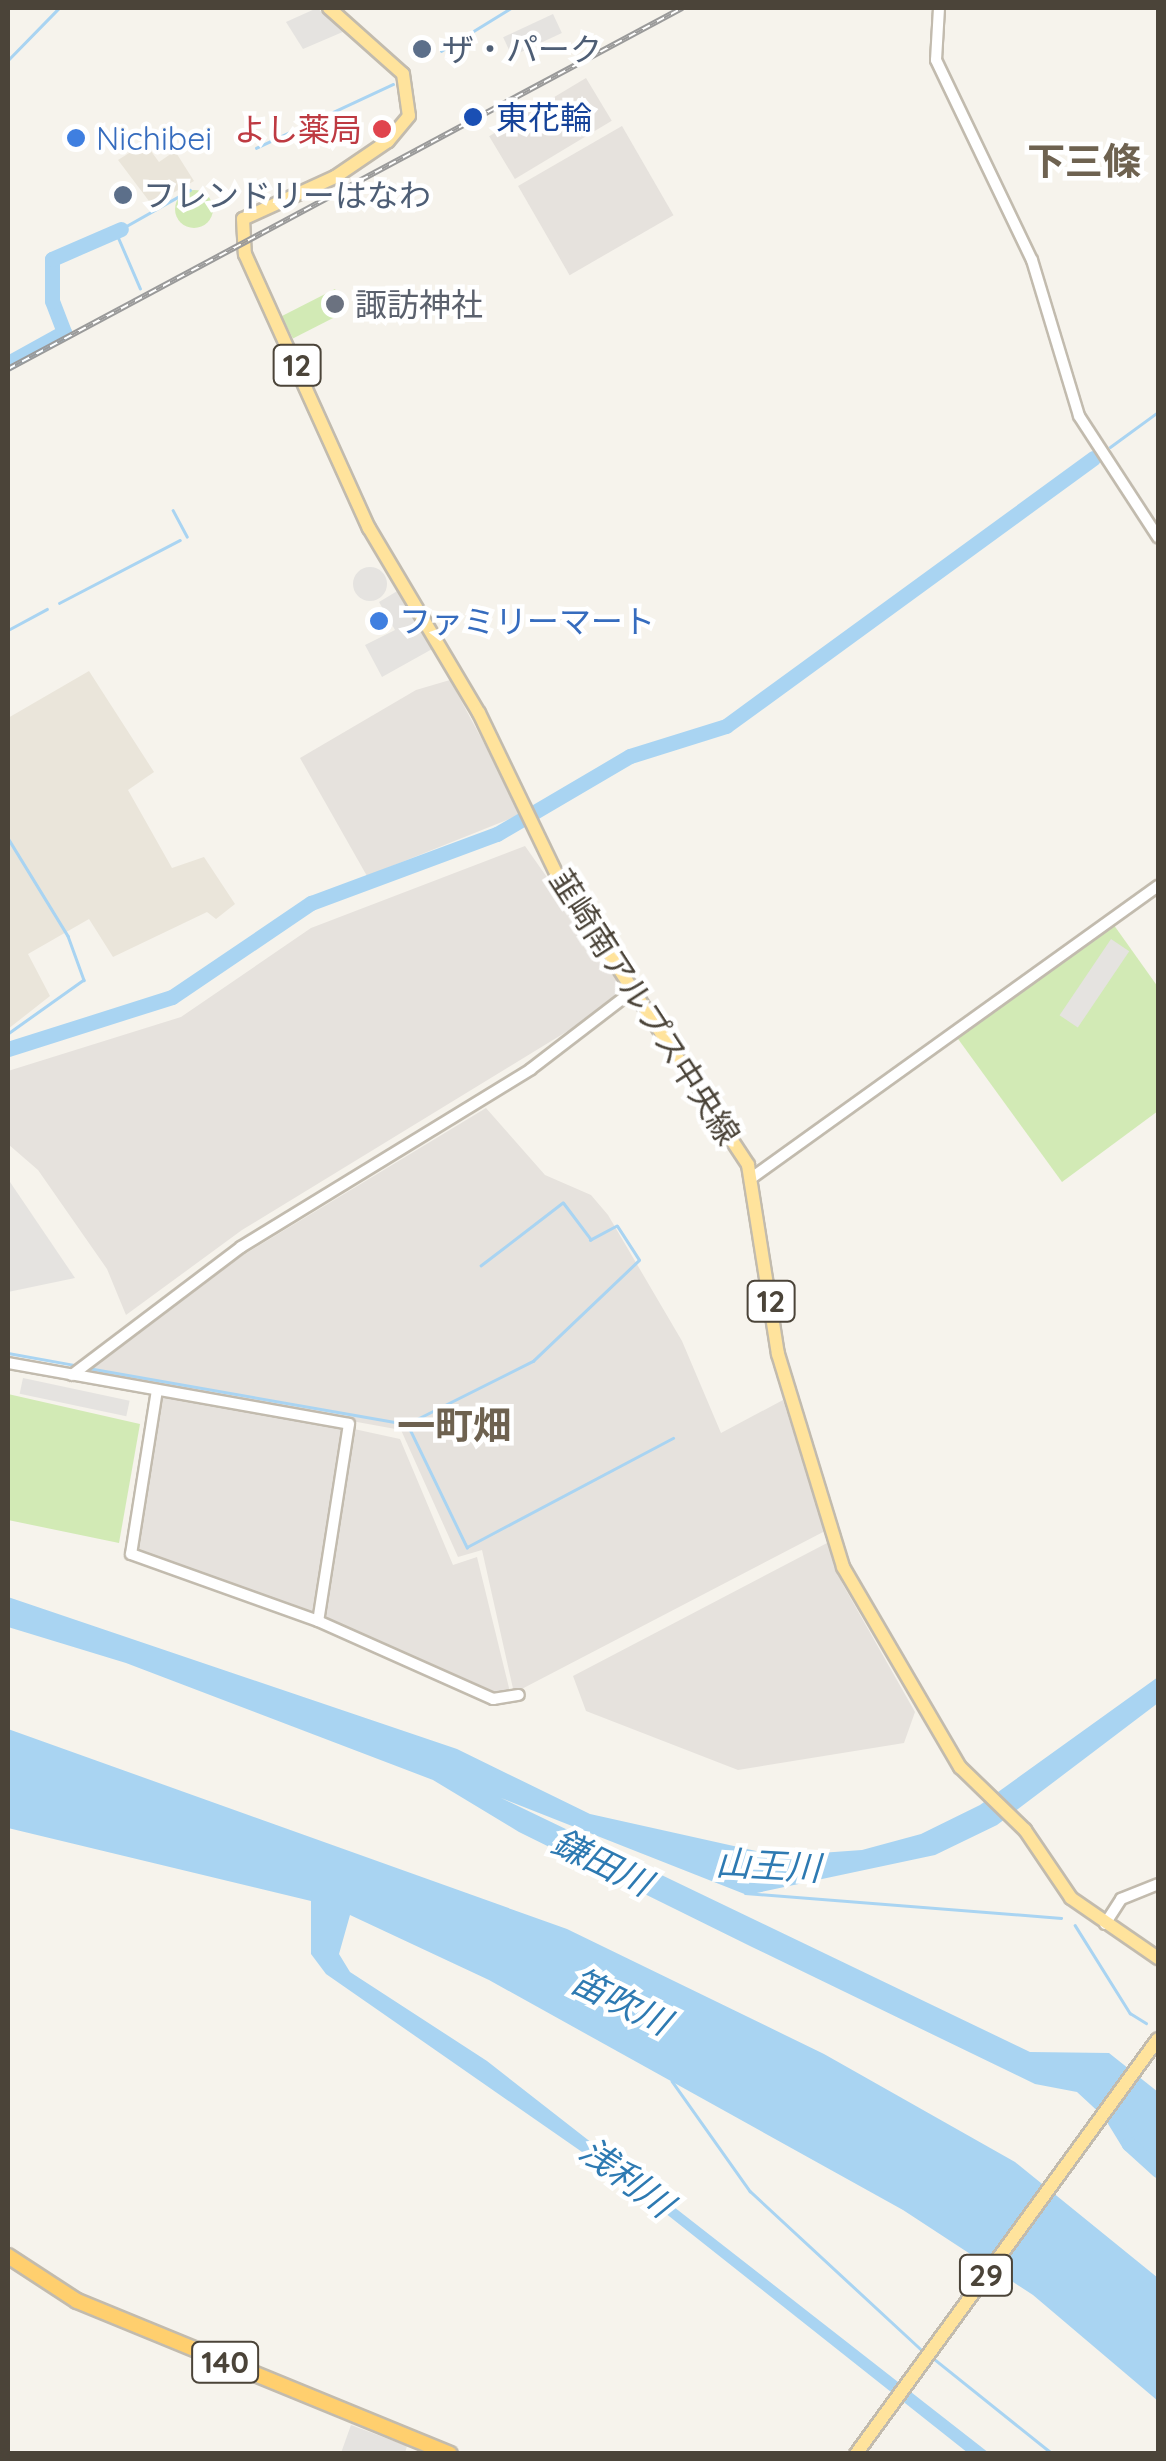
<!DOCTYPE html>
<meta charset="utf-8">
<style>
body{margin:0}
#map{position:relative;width:1166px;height:2461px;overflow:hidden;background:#f6f3ec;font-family:Quicksand,"Noto Sans JP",sans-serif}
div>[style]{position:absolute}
.residential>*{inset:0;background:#eae5da}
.industrial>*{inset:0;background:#e6e2dd;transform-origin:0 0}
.green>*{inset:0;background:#d2eab5;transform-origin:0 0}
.round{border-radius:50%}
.parking>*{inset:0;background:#e5e3e0;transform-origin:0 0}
.water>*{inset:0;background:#a9d4f2}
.stream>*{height:2.5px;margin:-1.25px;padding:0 1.25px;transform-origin:1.25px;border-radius:1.25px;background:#a9d4f2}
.river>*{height:15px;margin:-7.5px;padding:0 7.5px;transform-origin:7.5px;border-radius:7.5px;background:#a9d4f2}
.roads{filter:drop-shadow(2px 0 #c2bbae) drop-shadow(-2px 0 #c2bbae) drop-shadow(0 2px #c2bbae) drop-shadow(0 -2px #c2bbae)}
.minor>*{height:10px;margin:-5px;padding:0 5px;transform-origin:5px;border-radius:5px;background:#fff}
.major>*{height:12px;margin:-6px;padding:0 6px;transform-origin:6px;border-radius:6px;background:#ffe39c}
.highway>*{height:14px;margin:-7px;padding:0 7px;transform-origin:7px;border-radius:7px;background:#ffcf6e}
.rail>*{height:6px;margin-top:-3px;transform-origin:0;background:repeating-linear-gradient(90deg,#fff 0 8px,#9a9a9a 0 16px);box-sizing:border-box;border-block:2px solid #9a9a9a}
.dots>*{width:28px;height:28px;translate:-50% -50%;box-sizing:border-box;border:5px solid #fff;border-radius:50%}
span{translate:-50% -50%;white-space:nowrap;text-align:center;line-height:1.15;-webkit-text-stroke:9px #fff;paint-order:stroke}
.shield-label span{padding:2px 8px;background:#fff;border:2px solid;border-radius:8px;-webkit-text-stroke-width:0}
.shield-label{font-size:30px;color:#4b4439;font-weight:700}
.service-label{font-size:32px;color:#4e5e75}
.left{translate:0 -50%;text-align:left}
.transit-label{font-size:32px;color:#164399}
.health-label{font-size:32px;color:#be3a42}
.right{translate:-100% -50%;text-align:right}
.shop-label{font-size:32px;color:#366cbe}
.worship-label{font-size:32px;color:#5b616d}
.street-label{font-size:32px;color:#4b4439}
.water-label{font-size:35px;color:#2e7ab2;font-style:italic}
.quarter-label{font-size:38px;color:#6e6250;font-weight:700}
.frame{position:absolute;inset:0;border:10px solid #4b4439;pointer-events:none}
</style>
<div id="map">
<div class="residential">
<i style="clip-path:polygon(145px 143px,159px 162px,175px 151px,194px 181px,152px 205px,118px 160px)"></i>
<i style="clip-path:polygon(89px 671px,154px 772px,128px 790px,172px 868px,204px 857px,235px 904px,216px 919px,207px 912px,113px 957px,89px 919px,28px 954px,50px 996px,8px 1029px,8px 718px)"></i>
</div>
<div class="industrial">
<i style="left:586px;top:78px;width:50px;height:113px;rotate:59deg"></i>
<i style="left:622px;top:126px;width:103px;height:120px;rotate:60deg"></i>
<i style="clip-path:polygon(450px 680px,522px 814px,367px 876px,300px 758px,416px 690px)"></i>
<i style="clip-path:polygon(525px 846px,627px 991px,620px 999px,242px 1230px,126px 1315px,107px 1269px,38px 1170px,8px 1144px,8px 1071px,181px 1017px,311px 928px)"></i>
<i style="clip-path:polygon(486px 1108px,545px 1175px,591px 1195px,608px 1215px,682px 1341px,721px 1433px,783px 1400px,825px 1531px,514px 1693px,482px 1550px,458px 1557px,401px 1430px,83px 1372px,240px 1257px)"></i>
<i style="clip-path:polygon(160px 1396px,343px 1428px,313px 1614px,135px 1550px)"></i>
<i style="clip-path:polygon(354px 1429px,400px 1439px,453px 1565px,477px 1557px,510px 1692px,495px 1694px,322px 1617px)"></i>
<i style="clip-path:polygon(829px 1542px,842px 1583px,915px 1712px,904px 1743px,738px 1770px,586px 1711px,573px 1676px)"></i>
</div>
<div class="green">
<i class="round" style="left:175px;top:190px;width:38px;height:38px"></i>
<i style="left:335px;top:289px;width:25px;height:60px;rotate:63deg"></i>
<i style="clip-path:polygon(1111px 921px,1158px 987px,1158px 1111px,1062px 1182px,953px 1032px)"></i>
<i style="clip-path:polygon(8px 1394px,140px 1424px,119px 1543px,8px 1520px)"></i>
</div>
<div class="parking">
<i style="clip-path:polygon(317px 8px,345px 31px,303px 49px,286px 22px)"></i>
<i style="left:553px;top:14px;width:21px;height:55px;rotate:65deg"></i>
<i class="round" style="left:353px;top:567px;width:34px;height:34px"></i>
<i style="clip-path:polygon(399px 590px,434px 648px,382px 677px,365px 645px,395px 630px,379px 602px)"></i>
<i style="left:1111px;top:939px;width:22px;height:92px;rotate:34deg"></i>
<i style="clip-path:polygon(8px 1180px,10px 1182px,75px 1278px,8px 1292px)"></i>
<i style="left:23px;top:1378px;width:109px;height:16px;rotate:12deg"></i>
<i style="clip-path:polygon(351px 2425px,407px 2446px,405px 2453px,341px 2453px)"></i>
</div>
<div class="water">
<i style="clip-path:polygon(8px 1597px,457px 1749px,590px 1814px,778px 1856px,862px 1850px,921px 1834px,980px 1805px,1158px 1677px,1158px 1703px,997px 1825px,935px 1855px,747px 1895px,501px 1798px,1030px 2052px,1109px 2053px,1158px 2092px,1158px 2167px,1077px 2092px,1035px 2084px,752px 1947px,519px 1832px,433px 1780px,126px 1663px,8px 1627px)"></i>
<i style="clip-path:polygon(8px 1729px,567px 1929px,824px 2054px,1015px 2162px,1158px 2278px,1158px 2401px,1033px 2295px,903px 2210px,489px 1980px,350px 1915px,339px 1954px,350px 1972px,487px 2061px,989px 2453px,968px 2453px,631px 2186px,326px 1974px,311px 1954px,311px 1901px,8px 1828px)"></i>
</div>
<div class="stream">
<i style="left:441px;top:51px;width:82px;rotate:-31.6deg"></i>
<i style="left:8px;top:60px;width:73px;rotate:-45.6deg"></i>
<i style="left:256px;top:148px;width:151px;rotate:-25deg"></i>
<i style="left:140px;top:289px;width:56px;rotate:-113.3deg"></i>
<i style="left:118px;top:238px;width:9px;rotate:-72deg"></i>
<i style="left:121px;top:229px;width:79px;rotate:-29.5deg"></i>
<i style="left:1110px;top:447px;width:59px;rotate:-36.1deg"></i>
<i style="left:173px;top:510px;width:30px;rotate:62deg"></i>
<i style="left:59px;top:603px;width:136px;rotate:-27.5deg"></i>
<i style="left:8px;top:630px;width:44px;rotate:-28.3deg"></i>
<i style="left:8px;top:838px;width:115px;rotate:58.5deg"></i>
<i style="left:68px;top:936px;width:47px;rotate:70deg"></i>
<i style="left:84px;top:980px;width:93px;rotate:144.6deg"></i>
<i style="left:8px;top:1353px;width:68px;rotate:10.2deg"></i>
<i style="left:88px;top:1368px;width:324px;rotate:10deg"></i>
<i style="left:407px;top:1424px;width:141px;rotate:-26.6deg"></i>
<i style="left:533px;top:1361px;width:146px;rotate:-43.6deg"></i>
<i style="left:639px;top:1260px;width:40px;rotate:-122.9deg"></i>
<i style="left:617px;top:1226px;width:30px;rotate:152deg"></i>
<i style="left:591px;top:1240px;width:46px;rotate:-127.1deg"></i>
<i style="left:563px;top:1203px;width:103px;rotate:142.5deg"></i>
<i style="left:408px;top:1425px;width:136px;rotate:64.2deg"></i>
<i style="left:467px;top:1547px;width:233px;rotate:-27.9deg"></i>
<i style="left:745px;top:1893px;width:317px;rotate:4.5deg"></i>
<i style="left:1075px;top:1925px;width:104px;rotate:58deg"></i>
<i style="left:1130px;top:2013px;width:19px;rotate:32deg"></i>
<i style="left:672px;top:2081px;width:135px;rotate:54.7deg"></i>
<i style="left:750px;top:2191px;width:234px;rotate:42.8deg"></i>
<i style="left:933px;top:2358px;width:154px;rotate:38.7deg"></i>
</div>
<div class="river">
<i style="left:8px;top:363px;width:64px;rotate:-29deg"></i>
<i style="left:64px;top:332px;width:33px;rotate:-111deg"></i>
<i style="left:52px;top:301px;width:42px;rotate:-90deg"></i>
<i style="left:52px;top:259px;width:75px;rotate:-23.5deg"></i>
<i style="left:8px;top:1049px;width:172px;rotate:-17.6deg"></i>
<i style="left:172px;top:997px;width:168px;rotate:-34.1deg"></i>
<i style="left:311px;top:903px;width:198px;rotate:-20.4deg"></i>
<i style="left:497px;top:834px;width:154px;rotate:-30.4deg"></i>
<i style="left:630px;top:756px;width:101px;rotate:-17.4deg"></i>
<i style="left:726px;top:726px;width:455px;rotate:-36.1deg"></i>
<i style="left:1107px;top:2108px;width:42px;rotate:58.6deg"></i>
<i style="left:1129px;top:2144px;width:39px;rotate:42deg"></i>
</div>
<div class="roads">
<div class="minor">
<i style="left:939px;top:8px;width:52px;rotate:93.3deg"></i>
<i style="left:936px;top:60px;width:222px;rotate:64.4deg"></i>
<i style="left:1032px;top:260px;width:163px;rotate:73.2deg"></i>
<i style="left:1079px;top:416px;width:145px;rotate:56.9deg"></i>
<i style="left:753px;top:1177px;width:499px;rotate:-35.7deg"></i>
<i style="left:8px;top:1363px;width:346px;rotate:10.1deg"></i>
<i style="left:349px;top:1424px;width:199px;rotate:98.9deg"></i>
<i style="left:72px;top:1375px;width:212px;rotate:-37.1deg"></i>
<i style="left:241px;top:1247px;width:340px;rotate:-31.5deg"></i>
<i style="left:531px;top:1069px;width:130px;rotate:-37.5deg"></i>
<i style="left:157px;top:1390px;width:166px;rotate:99deg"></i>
<i style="left:131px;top:1554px;width:199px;rotate:19.7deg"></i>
<i style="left:318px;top:1621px;width:192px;rotate:24deg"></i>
<i style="left:493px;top:1699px;width:26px;rotate:-9deg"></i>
<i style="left:1105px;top:1924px;width:30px;rotate:-57deg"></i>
<i style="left:1121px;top:1899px;width:40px;rotate:-22deg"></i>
</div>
<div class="major">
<i style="left:329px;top:8px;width:99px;rotate:41.7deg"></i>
<i style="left:403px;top:74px;width:42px;rotate:81.9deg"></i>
<i style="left:409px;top:116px;width:33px;rotate:130deg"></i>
<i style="left:388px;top:141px;width:64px;rotate:145.8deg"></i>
<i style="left:335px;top:177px;width:101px;rotate:155.5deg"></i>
<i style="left:243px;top:219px;width:35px;rotate:87deg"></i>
<i style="left:245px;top:254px;width:301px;rotate:65.7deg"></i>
<i style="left:369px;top:528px;width:215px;rotate:59.3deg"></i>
<i style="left:479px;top:713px;width:180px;rotate:64.3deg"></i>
<i style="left:557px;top:875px;width:347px;rotate:56.6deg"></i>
<i style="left:748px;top:1165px;width:191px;rotate:81deg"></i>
<i style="left:778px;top:1354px;width:223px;rotate:73deg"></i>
<i style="left:843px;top:1567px;width:232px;rotate:59.7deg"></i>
<i style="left:960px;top:1767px;width:91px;rotate:44.1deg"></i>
<i style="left:1025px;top:1830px;width:82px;rotate:55.9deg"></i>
<i style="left:1071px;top:1898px;width:106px;rotate:34.6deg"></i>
<i style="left:856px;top:2454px;width:513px;rotate:-53.96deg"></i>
</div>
<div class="highway">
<i style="left:8px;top:2256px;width:82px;rotate:33.1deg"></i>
<i style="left:77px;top:2301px;width:403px;rotate:22.3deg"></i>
</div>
</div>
<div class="rail">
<i style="left:8px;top:369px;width:765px;rotate:-28.17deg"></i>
</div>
<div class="dots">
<i style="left:422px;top:49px;background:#5c6f8a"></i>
<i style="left:473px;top:117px;background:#1a4fb4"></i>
<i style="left:382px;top:129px;background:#e0444e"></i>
<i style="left:76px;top:138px;background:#3f7fe0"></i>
<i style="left:123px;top:195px;background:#5c6f8a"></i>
<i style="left:335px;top:304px;background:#6b7280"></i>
<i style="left:379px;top:621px;background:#3f7fe0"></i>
</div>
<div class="shield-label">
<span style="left:297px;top:365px">12</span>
<span style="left:771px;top:1301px">12</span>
<span style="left:986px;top:2275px">29</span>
<span style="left:225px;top:2362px">140</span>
</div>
<div class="service-label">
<span class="left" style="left:442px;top:49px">ザ・パーク</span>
<span class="left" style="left:143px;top:195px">フレンドリーはなわ</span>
</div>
<div class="transit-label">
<span class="left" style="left:496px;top:117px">東花輪</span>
</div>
<div class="health-label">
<span class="right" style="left:362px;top:129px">よし薬局</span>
</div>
<div class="shop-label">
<span class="left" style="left:96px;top:138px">Nichibei</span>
<span class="left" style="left:399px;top:621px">ファミリーマート</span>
</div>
<div class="worship-label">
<span class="left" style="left:355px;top:304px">諏訪神社</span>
</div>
<div class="street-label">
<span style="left:645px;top:1007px;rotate:57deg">韮崎南アルプス中央線</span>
</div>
<div class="water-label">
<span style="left:602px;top:1862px;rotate:26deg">鎌田川</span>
<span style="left:768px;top:1865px;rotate:3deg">山王川</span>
<span style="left:621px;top:2001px;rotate:26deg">笛吹川</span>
<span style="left:627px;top:2177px;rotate:37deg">浅利川</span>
</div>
<div class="quarter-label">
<span style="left:1084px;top:162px">下三條</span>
<span style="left:454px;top:1426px">一町畑</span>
</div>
<div class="frame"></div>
</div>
